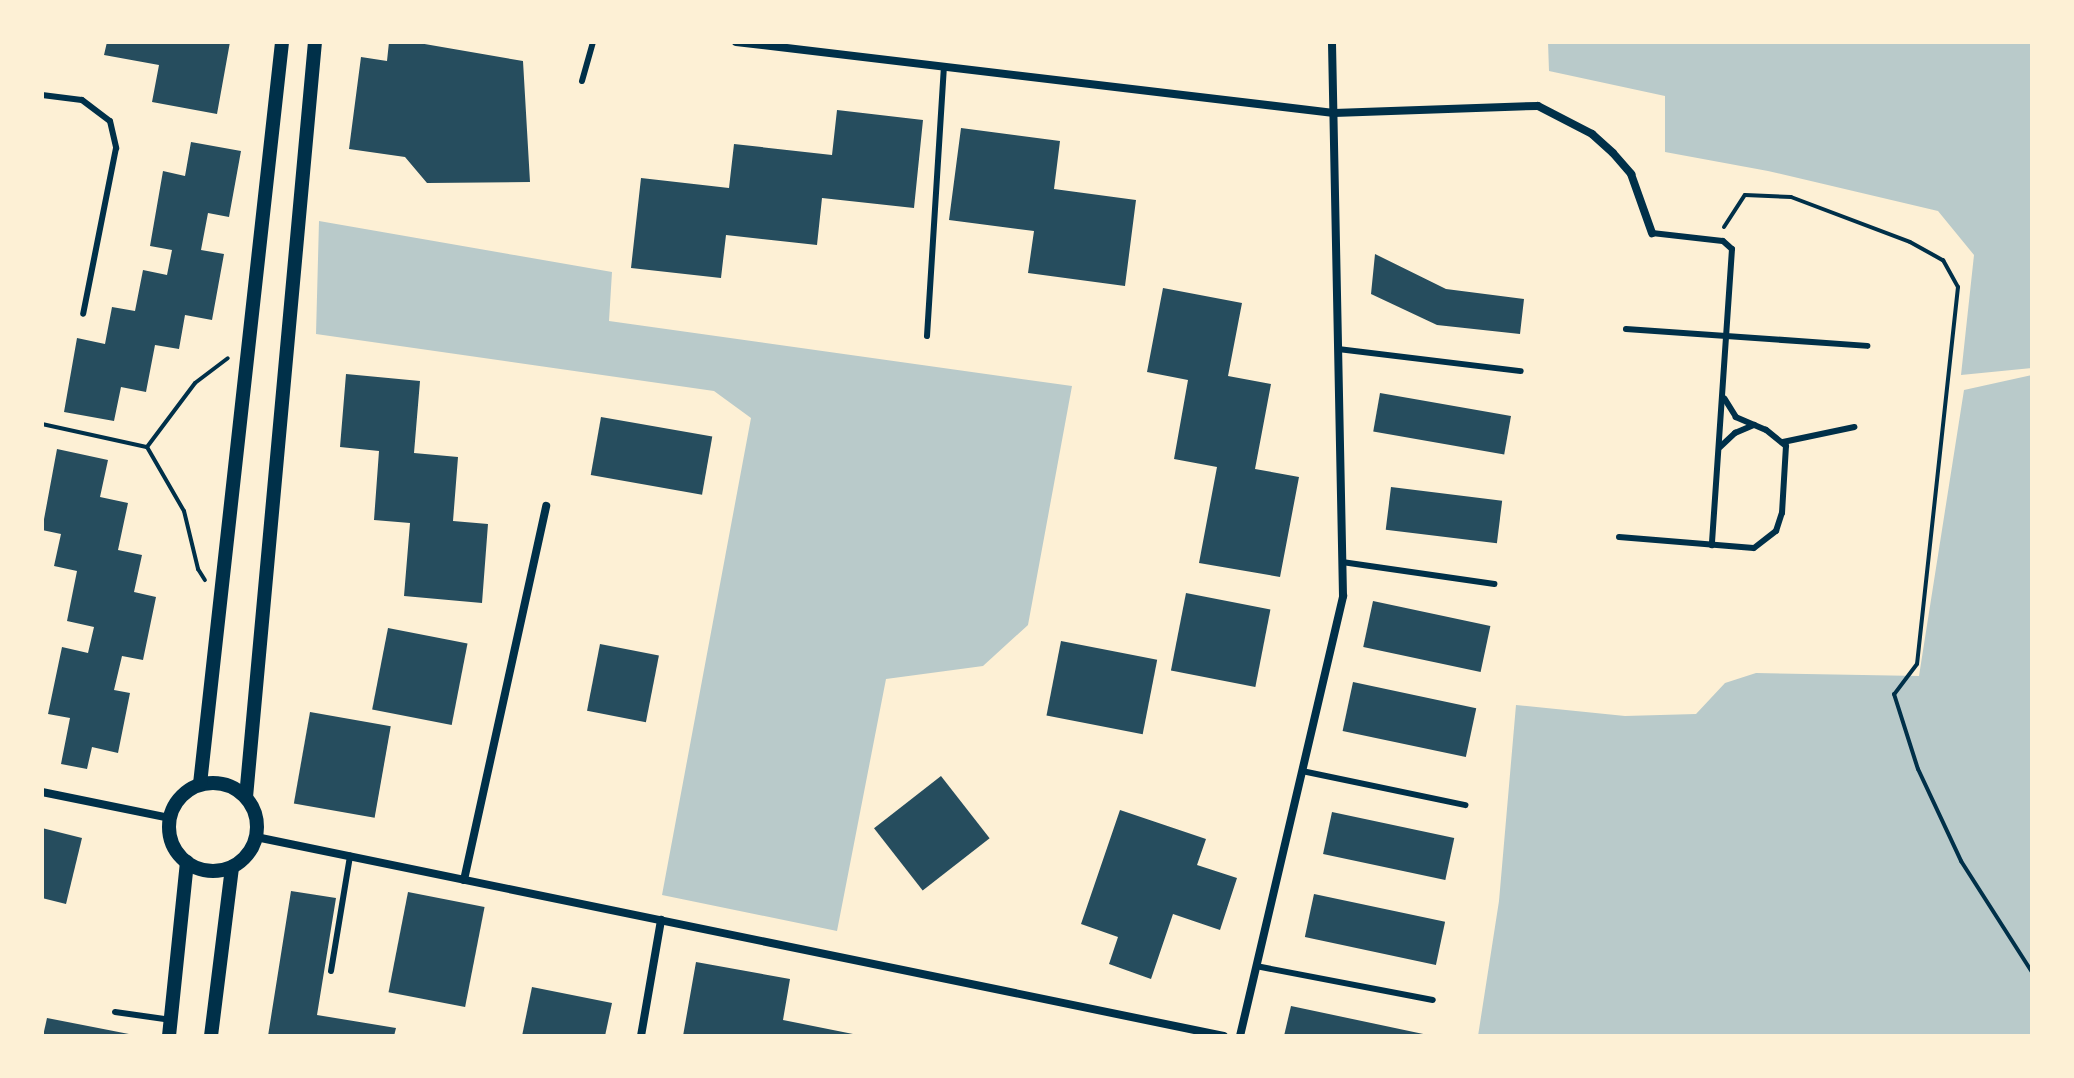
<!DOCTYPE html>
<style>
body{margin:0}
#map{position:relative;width:2074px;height:1078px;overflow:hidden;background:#fdf0d5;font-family:"PT Serif",serif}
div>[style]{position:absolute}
.green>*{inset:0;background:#b9caca}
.building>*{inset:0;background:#264d5e;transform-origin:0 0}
.path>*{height:4px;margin:-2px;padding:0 2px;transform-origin:2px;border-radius:2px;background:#003049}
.service>*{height:6px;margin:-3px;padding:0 3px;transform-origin:3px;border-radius:3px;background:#003049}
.minor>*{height:8px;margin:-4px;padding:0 4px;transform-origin:4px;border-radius:4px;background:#003049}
.tertiary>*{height:14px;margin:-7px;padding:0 7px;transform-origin:7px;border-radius:7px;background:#003049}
.tertiary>.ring{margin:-7px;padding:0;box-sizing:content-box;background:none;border:14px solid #003049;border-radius:50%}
span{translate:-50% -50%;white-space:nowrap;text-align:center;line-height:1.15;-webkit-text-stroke:8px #fdf0d5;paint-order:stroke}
.frame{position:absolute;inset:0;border:44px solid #fdf0d5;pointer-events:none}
</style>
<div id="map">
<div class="green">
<i style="clip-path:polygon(1548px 42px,2032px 42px,2032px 368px,1961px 375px,1974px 255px,1938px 211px,1768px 171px,1665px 152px,1665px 96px,1549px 71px)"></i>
<i style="clip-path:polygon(319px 221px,612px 272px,609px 321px,1072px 386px,1028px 625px,983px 666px,886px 679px,837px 931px,662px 895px,751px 418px,714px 391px,316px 334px)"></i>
<i style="clip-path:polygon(2032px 375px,2032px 1036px,1478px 1036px,1499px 901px,1516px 705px,1625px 716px,1696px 714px,1725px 683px,1756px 673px,1919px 676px,1964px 390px)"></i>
</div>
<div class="building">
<i style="clip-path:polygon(107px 42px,230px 42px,217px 114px,152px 102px,159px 65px,104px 55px)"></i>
<i style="clip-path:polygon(389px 42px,413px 42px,523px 61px,530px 182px,427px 183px,405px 157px,349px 149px,361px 57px,387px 61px)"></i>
<i style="clip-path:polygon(837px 110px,923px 120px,914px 208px,822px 198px,817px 245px,726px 235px,721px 278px,631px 268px,641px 178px,729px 188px,734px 144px,832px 155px)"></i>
<i style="clip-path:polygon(961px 128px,1060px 141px,1054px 189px,1136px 200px,1125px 286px,1028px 273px,1034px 231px,949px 220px)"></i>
<i style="clip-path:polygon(191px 142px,241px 151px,229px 217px,208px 213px,201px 250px,224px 254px,212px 320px,185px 315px,179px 349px,155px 345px,146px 392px,121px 387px,114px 421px,64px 412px,77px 338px,105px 344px,112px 307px,135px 311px,143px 270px,167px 275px,172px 250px,150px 246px,163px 171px,185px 176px)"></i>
<i style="clip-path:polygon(1375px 254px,1446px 289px,1524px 299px,1520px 334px,1437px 325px,1371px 294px)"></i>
<i style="clip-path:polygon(1163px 288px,1242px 303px,1228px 376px,1271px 384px,1255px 469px,1299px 477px,1280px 577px,1199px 563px,1217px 467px,1174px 459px,1188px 380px,1147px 372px)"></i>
<i style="clip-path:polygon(346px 374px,420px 381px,414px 453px,458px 457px,453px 521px,488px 524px,482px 603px,404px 596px,410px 523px,374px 520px,379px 451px,340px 447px)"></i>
<i style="left:1380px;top:393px;width:133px;height:39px;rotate:10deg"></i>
<i style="left:601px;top:417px;width:113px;height:59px;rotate:10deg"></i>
<i style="clip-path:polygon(57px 449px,108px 460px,100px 497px,128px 503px,118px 550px,142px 555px,134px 592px,156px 597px,143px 660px,122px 656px,114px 690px,130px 693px,118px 753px,92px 747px,87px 769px,61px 764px,70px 718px,48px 714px,62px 647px,88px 653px,94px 627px,67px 621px,77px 571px,54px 566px,61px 534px,42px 530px)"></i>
<i style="left:1391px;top:487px;width:112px;height:43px;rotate:7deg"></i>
<i style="left:1186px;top:593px;width:86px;height:79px;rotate:11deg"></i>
<i style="left:1373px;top:601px;width:120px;height:47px;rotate:12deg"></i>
<i style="left:388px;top:628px;width:81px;height:83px;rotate:11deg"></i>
<i style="left:1061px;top:641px;width:98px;height:76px;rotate:11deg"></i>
<i style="left:600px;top:644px;width:60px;height:68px;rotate:11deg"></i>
<i style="left:1353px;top:682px;width:126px;height:50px;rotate:12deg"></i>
<i style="left:310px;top:712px;width:82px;height:93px;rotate:10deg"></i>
<i style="left:941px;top:776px;width:79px;height:85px;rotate:52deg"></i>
<i style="clip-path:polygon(1120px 810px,1206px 839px,1197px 865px,1237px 878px,1220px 930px,1173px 914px,1151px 979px,1109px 964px,1118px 937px,1081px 924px)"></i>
<i style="left:1332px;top:812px;width:125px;height:43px;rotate:12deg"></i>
<i style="clip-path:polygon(42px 828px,82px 838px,66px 904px,42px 898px)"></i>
<i style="clip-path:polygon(291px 891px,336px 898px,317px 1015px,396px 1028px,394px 1036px,268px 1036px)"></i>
<i style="left:408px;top:892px;width:78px;height:102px;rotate:11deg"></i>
<i style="left:1314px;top:894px;width:134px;height:44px;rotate:12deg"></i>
<i style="clip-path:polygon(696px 962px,790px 979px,783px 1020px,863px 1036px,683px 1036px)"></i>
<i style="clip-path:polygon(532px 987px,612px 1003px,605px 1036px,522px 1036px)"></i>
<i style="clip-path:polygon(1291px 1006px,1428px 1035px,1428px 1036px,1284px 1036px)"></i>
<i style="clip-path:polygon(47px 1018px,134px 1035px,134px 1036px,43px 1036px)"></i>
</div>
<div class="path">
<i style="left:1724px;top:227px;width:38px;rotate:-57deg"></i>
<i style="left:1745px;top:195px;width:46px;rotate:2.5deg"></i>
<i style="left:1791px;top:197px;width:127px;rotate:20.7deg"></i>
<i style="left:1910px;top:242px;width:38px;rotate:29deg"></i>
<i style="left:1943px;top:260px;width:31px;rotate:61deg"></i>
<i style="left:1958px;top:287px;width:379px;rotate:96.2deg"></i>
<i style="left:1917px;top:664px;width:38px;rotate:127deg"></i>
<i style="left:1894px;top:694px;width:79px;rotate:72.3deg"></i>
<i style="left:1918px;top:769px;width:102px;rotate:64.9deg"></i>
<i style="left:1961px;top:861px;width:132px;rotate:57.4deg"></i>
<i style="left:42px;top:424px;width:107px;rotate:12.4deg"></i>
<i style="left:147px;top:447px;width:74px;rotate:60deg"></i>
<i style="left:184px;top:511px;width:60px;rotate:76.4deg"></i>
<i style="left:198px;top:569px;width:13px;rotate:58deg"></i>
<i style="left:147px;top:447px;width:80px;rotate:-53.1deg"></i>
<i style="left:195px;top:383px;width:41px;rotate:-37.1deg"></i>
</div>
<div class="service">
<i style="left:582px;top:81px;width:41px;rotate:-74.2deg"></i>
<i style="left:42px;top:95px;width:40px;rotate:7.1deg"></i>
<i style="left:82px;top:100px;width:35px;rotate:37deg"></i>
<i style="left:110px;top:121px;width:28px;rotate:77deg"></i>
<i style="left:116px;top:148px;width:169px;rotate:101.2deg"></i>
<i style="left:1652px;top:233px;width:71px;rotate:6.4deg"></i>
<i style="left:1723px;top:241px;width:12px;rotate:42deg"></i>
<i style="left:1732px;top:249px;width:297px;rotate:93.9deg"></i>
<i style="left:1626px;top:329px;width:242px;rotate:4deg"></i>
<i style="left:927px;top:336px;width:270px;rotate:-86.4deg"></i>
<i style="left:1338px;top:349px;width:184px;rotate:6.9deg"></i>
<i style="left:1783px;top:442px;width:73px;rotate:-11.9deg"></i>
<i style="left:1720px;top:447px;width:21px;rotate:-43deg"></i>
<i style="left:1735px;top:433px;width:21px;rotate:-23deg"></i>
<i style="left:1619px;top:537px;width:135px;rotate:4.7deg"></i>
<i style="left:1754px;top:548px;width:28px;rotate:-38deg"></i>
<i style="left:1776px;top:531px;width:19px;rotate:-72deg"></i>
<i style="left:1782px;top:513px;width:67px;rotate:-86.6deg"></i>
<i style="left:1786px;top:446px;width:26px;rotate:-141deg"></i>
<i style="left:1766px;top:430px;width:33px;rotate:-157deg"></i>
<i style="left:1736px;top:417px;width:22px;rotate:-122deg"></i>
<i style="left:1342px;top:562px;width:154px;rotate:8.2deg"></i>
<i style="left:1302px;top:771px;width:167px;rotate:11.8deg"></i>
<i style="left:1256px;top:966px;width:180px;rotate:10.9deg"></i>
<i style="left:331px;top:971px;width:117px;rotate:-80.6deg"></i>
<i style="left:115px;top:1012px;width:57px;rotate:8.1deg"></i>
</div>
<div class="minor">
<i style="left:736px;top:42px;width:602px;rotate:6.77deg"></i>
<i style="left:1334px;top:113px;width:204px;rotate:-2deg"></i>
<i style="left:1538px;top:106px;width:61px;rotate:27.4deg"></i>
<i style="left:1592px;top:134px;width:28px;rotate:42deg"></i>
<i style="left:1613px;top:153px;width:28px;rotate:49deg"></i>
<i style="left:1631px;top:174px;width:63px;rotate:70.4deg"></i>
<i style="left:42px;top:792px;width:131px;rotate:11.5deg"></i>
<i style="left:256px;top:837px;width:988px;rotate:11.62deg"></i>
<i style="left:464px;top:880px;width:383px;rotate:-77.6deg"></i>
<i style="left:641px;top:1036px;width:118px;rotate:-80.2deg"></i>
<i style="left:1240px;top:1036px;width:452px;rotate:-76.8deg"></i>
<i style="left:1343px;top:596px;width:554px;rotate:-91.14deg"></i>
</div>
<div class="tertiary">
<i class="ring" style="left:169px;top:783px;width:74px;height:74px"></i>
<i style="left:200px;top:784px;width:747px;rotate:-83.69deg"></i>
<i style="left:246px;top:797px;width:758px;rotate:-84.78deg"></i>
<i style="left:169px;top:1036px;width:175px;rotate:-84.1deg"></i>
<i style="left:211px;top:1036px;width:170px;rotate:-82.9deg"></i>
</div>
<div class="frame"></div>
</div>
